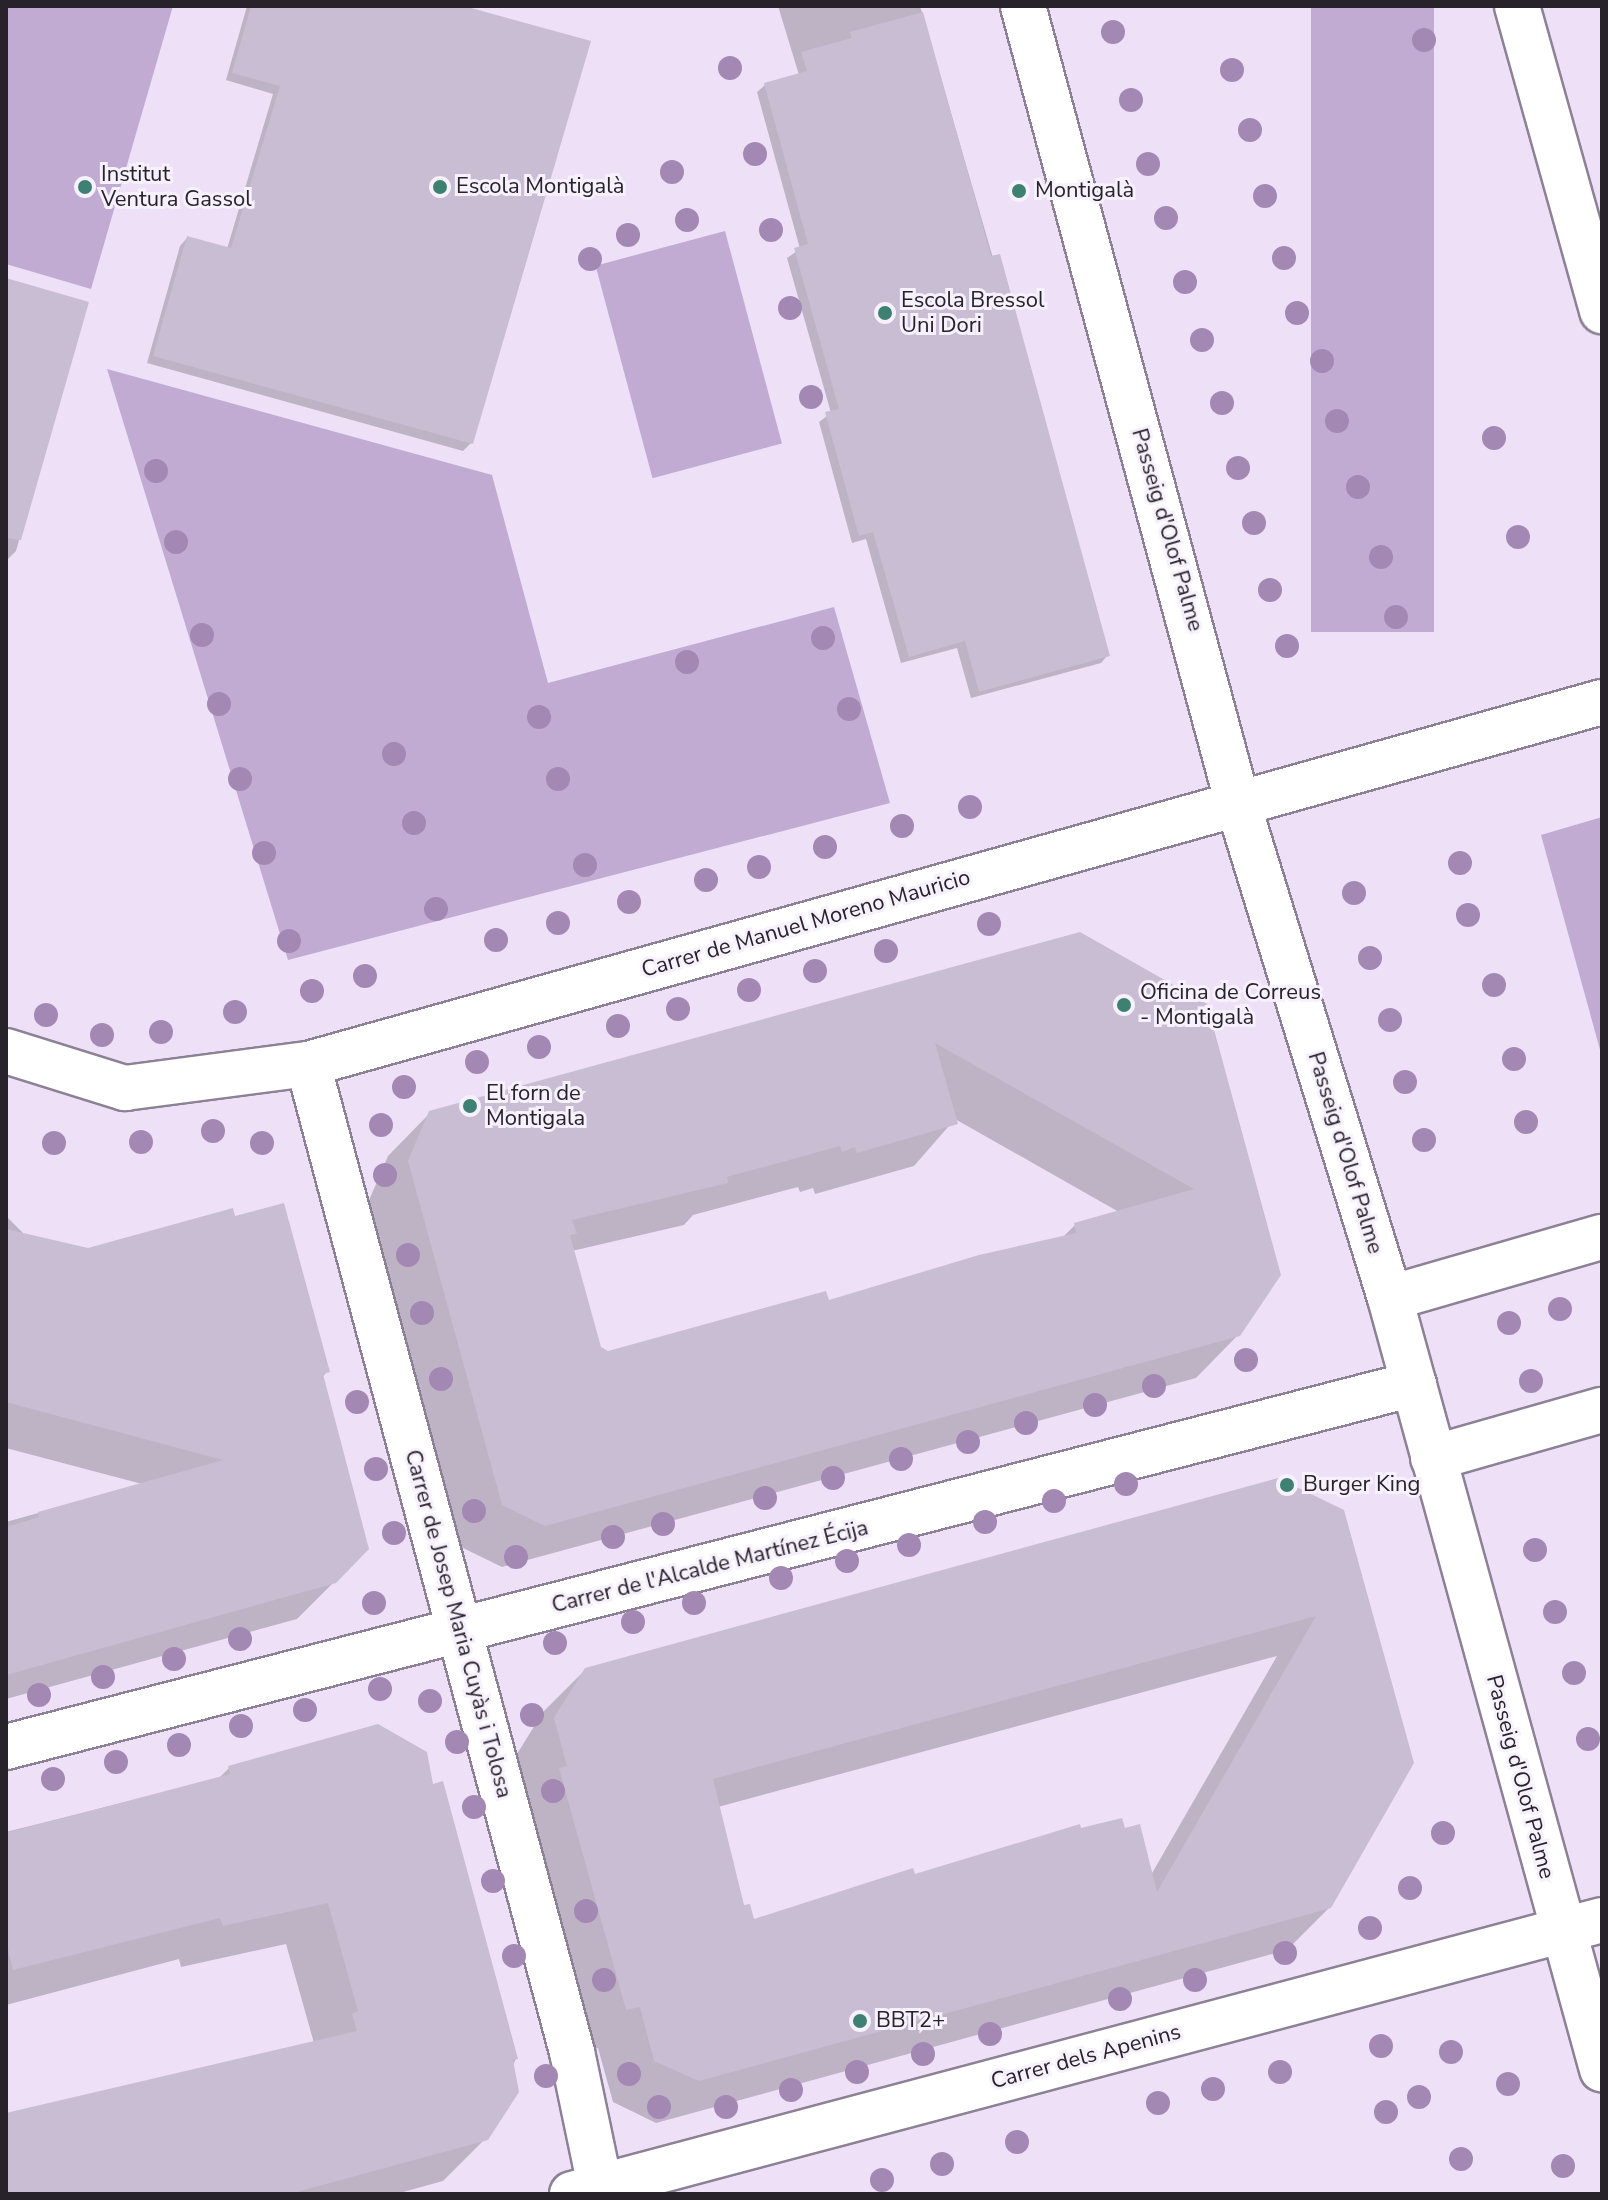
<!DOCTYPE html>
<meta charset="utf-8">
<style>
body{margin:0}
#map{position:relative;width:1608px;height:2200px;overflow:hidden;background:#ede0f7;font-family:"Nunito Sans",sans-serif}
div>[style]{position:absolute}
.green>*{inset:0;background:#c1abd2;transform-origin:0 0}
.shadow>*{inset:0;background:#0003}
.building>*{inset:0;background:#c9bdd3}
.roads{filter:drop-shadow(2px 0 #8c8195) drop-shadow(-2px 0 #8c8195) drop-shadow(0 2px #8c8195) drop-shadow(0 -2px #8c8195)}
.minor>*{height:44px;margin:-22px;padding:0 22px;transform-origin:22px;border-radius:22px;background:#fff}
.trees>*{width:24px;height:24px;margin:-12px;border-radius:50%;background:#a388b4}
.dots>*{width:22px;height:22px;translate:-50% -50%;box-sizing:border-box;border:4px solid #f7f0fd;border-radius:50%}
span{translate:-50% -50%;white-space:nowrap;text-align:center;line-height:1.15;-webkit-text-stroke:6px #f7f0fd;paint-order:stroke}
.poi-label{font-size:22px;color:#28232b}
.left{translate:0 -50%;text-align:left}
.street-label{font-size:22px;color:#28232b}
.frame{position:absolute;inset:0;border:8px solid #28232b;pointer-events:none}
</style>
<div id="map">
<div class="green">
<i style="clip-path:polygon(6px 6px,173px 6px,91px 289px,6px 264px)"></i>
<i style="left:1311px;top:6px;width:123px;height:626px"></i>
<i style="left:725px;top:231px;width:220px;height:134px;rotate:75deg"></i>
<i style="clip-path:polygon(107px 369px,492px 475px,548px 683px,834px 607px,890px 803px,288px 960px)"></i>
<i style="clip-path:polygon(1602px 817px,1602px 1057px,1541px 835px)"></i>
</div>
<div class="shadow">
<i style="clip-path:polygon(247px 6px,456px 6px,471px 443px,463px 451px,147px 363px,180px 246px,187px 238px,227px 249px,273px 94px,226px 80px)"></i>
<i style="clip-path:polygon(778px 6px,920px 6px,1108px 655px,1101px 663px,971px 698px,957px 648px,901px 663px,866px 539px,852px 543px,819px 422px,831px 413px,787px 258px,800px 249px,757px 92px,765px 85px,799px 75px)"></i>
<i style="clip-path:polygon(6px 281px,86px 303px,16px 551px,6px 561px)"></i>
<i style="clip-path:polygon(evenodd,1205px 1005px,1238px 1335px,1196px 1378px,502px 1567px,461px 1547px,367px 1205px,388px 1156px,430px 1113px,1205px 1005px,955px 1119px,1119px 1212px,1075px 1225px,1060px 1240px,827px 1303px,608px 1353px,599px 1348px,572px 1251px,684px 1225px,693px 1215px,798px 1187px,800px 1192px,813px 1188px,815px 1194px,914px 1166px,955px 1119px)"></i>
<i style="clip-path:polygon(6px 1216px,26px 1236px,328px 1371px,322px 1377px,367px 1549px,297px 1619px,6px 1699px,6px 1522px,142px 1484px,6px 1448px)"></i>
<i style="clip-path:polygon(evenodd,1343px 1511px,1330px 1907px,1287px 1950px,656px 2123px,613px 2102px,598px 2048px,584px 2051px,512px 1762px,543px 1712px,586px 1669px,1343px 1511px,1277px 1656px,1151px 1875px,1124px 1831px,1079px 1831px,752px 1922px,742px 1907px,718px 1807px,1277px 1656px)"></i>
<i style="clip-path:polygon(229px 1768px,431px 1787px,516px 2058px,486px 2138px,443px 2181px,396px 2194px,6px 2194px,6px 2116px,314px 2043px,286px 1944px,181px 1967px,179px 1959px,6px 2005px,6px 1832px,218px 1779px)"></i>
</div>
<div class="building">
<i style="clip-path:polygon(251px 6px,464px 6px,591px 41px,473px 444px,153px 356px,187px 236px,231px 248px,280px 86px,232px 73px)"></i>
<i style="clip-path:polygon(923px 12px,991px 256px,1000px 254px,1110px 656px,979px 692px,965px 641px,909px 657px,873px 532px,859px 536px,825px 412px,839px 409px,794px 248px,808px 244px,764px 83px,807px 71px,801px 52px,852px 38px,850px 32px)"></i>
<i style="clip-path:polygon(6px 278px,89px 302px,21px 540px,6px 538px)"></i>
<i style="clip-path:polygon(evenodd,1080px 932px,1207px 1004px,1281px 1275px,1240px 1336px,545px 1526px,502px 1505px,408px 1161px,429px 1111px,1080px 932px,935px 1043px,1194px 1189px,1074px 1223px,1076px 1233px,979px 1255px,829px 1300px,826px 1291px,608px 1351px,601px 1347px,570px 1235px,577px 1234px,572px 1220px,728px 1183px,727px 1177px,840px 1146px,842px 1152px,855px 1147px,857px 1153px,958px 1124px,935px 1043px)"></i>
<i style="clip-path:polygon(284px 1203px,330px 1372px,323px 1374px,369px 1549px,336px 1583px,6px 1675px,6px 1527px,39px 1517px,38px 1512px,223px 1460px,6px 1402px,6px 1229px,88px 1248px,233px 1208px,235px 1216px)"></i>
<i style="clip-path:polygon(evenodd,1278px 1478px,1344px 1510px,1414px 1763px,1331px 1908px,699px 2081px,654px 2061px,640px 2007px,626px 2010px,559px 1768px,567px 1766px,554px 1718px,585px 1668px,1278px 1478px,1316px 1616px,1157px 1892px,1140px 1824px,1125px 1828px,1122px 1818px,1081px 1828px,1080px 1824px,915px 1874px,913px 1868px,754px 1919px,750px 1904px,744px 1905px,713px 1779px,1316px 1616px)"></i>
<i style="clip-path:polygon(378px 1724px,427px 1752px,433px 1784px,443px 1781px,518px 2059px,513px 2060px,519px 2092px,488px 2140px,289px 2194px,6px 2194px,6px 2113px,357px 2031px,352px 2014px,358px 2011px,328px 1903px,223px 1926px,220px 1918px,13px 1970px,6px 1941px,6px 1833px,230px 1774px,228px 1766px)"></i>
</div>
<div class="roads">
<div class="minor">
<i style="left:1023px;top:6px;width:823px;rotate:74.93deg"></i>
<i style="left:1237px;top:801px;width:520px;rotate:72.89deg"></i>
<i style="left:1390px;top:1298px;width:800px;rotate:74.63deg"></i>
<i style="left:1517px;top:6px;width:317px;rotate:74.4deg"></i>
<i style="left:6px;top:1051px;width:125px;rotate:17.3deg"></i>
<i style="left:125px;top:1088px;width:185px;rotate:-7.5deg"></i>
<i style="left:308px;top:1064px;width:1344px;rotate:-15.63deg"></i>
<i style="left:308px;top:1064px;width:1023px;rotate:75.04deg"></i>
<i style="left:572px;top:2052px;width:137px;rotate:78.2deg"></i>
<i style="left:1390px;top:1298px;width:221px;rotate:-16.1deg"></i>
<i style="left:1433px;top:1458px;width:176px;rotate:-15.9deg"></i>
<i style="left:6px;top:1747px;width:1454px;rotate:-14.46deg"></i>
<i style="left:572px;top:2194px;width:1066px;rotate:-14.9deg"></i>
</div>
</div>
<div class="trees">
<i style="left:1113px;top:32px"></i>
<i style="left:1424px;top:40px"></i>
<i style="left:730px;top:68px"></i>
<i style="left:1232px;top:70px"></i>
<i style="left:1131px;top:100px"></i>
<i style="left:1250px;top:130px"></i>
<i style="left:755px;top:154px"></i>
<i style="left:1148px;top:164px"></i>
<i style="left:672px;top:172px"></i>
<i style="left:1265px;top:196px"></i>
<i style="left:1166px;top:218px"></i>
<i style="left:687px;top:220px"></i>
<i style="left:771px;top:230px"></i>
<i style="left:628px;top:235px"></i>
<i style="left:1284px;top:258px"></i>
<i style="left:590px;top:259px"></i>
<i style="left:1185px;top:282px"></i>
<i style="left:790px;top:308px"></i>
<i style="left:1297px;top:313px"></i>
<i style="left:1202px;top:340px"></i>
<i style="left:1322px;top:361px"></i>
<i style="left:811px;top:397px"></i>
<i style="left:1222px;top:403px"></i>
<i style="left:1337px;top:421px"></i>
<i style="left:1494px;top:438px"></i>
<i style="left:1238px;top:468px"></i>
<i style="left:156px;top:471px"></i>
<i style="left:1358px;top:487px"></i>
<i style="left:1254px;top:523px"></i>
<i style="left:1518px;top:537px"></i>
<i style="left:176px;top:542px"></i>
<i style="left:1381px;top:557px"></i>
<i style="left:1270px;top:590px"></i>
<i style="left:1396px;top:617px"></i>
<i style="left:202px;top:635px"></i>
<i style="left:823px;top:638px"></i>
<i style="left:1287px;top:646px"></i>
<i style="left:687px;top:662px"></i>
<i style="left:219px;top:704px"></i>
<i style="left:849px;top:709px"></i>
<i style="left:539px;top:717px"></i>
<i style="left:394px;top:754px"></i>
<i style="left:240px;top:779px"></i>
<i style="left:558px;top:779px"></i>
<i style="left:970px;top:807px"></i>
<i style="left:414px;top:823px"></i>
<i style="left:902px;top:826px"></i>
<i style="left:825px;top:847px"></i>
<i style="left:264px;top:853px"></i>
<i style="left:1460px;top:863px"></i>
<i style="left:585px;top:865px"></i>
<i style="left:759px;top:867px"></i>
<i style="left:706px;top:880px"></i>
<i style="left:1354px;top:893px"></i>
<i style="left:629px;top:902px"></i>
<i style="left:436px;top:909px"></i>
<i style="left:1468px;top:915px"></i>
<i style="left:558px;top:923px"></i>
<i style="left:989px;top:924px"></i>
<i style="left:496px;top:940px"></i>
<i style="left:289px;top:941px"></i>
<i style="left:886px;top:951px"></i>
<i style="left:1370px;top:958px"></i>
<i style="left:815px;top:971px"></i>
<i style="left:365px;top:976px"></i>
<i style="left:1494px;top:985px"></i>
<i style="left:749px;top:990px"></i>
<i style="left:312px;top:991px"></i>
<i style="left:678px;top:1009px"></i>
<i style="left:235px;top:1012px"></i>
<i style="left:46px;top:1015px"></i>
<i style="left:1390px;top:1020px"></i>
<i style="left:618px;top:1026px"></i>
<i style="left:161px;top:1032px"></i>
<i style="left:102px;top:1035px"></i>
<i style="left:539px;top:1047px"></i>
<i style="left:1514px;top:1059px"></i>
<i style="left:477px;top:1062px"></i>
<i style="left:1405px;top:1082px"></i>
<i style="left:404px;top:1087px"></i>
<i style="left:1526px;top:1122px"></i>
<i style="left:381px;top:1125px"></i>
<i style="left:213px;top:1131px"></i>
<i style="left:1424px;top:1140px"></i>
<i style="left:141px;top:1142px"></i>
<i style="left:54px;top:1143px"></i>
<i style="left:262px;top:1143px"></i>
<i style="left:385px;top:1175px"></i>
<i style="left:408px;top:1255px"></i>
<i style="left:1560px;top:1309px"></i>
<i style="left:422px;top:1313px"></i>
<i style="left:1509px;top:1323px"></i>
<i style="left:1246px;top:1360px"></i>
<i style="left:441px;top:1379px"></i>
<i style="left:1531px;top:1381px"></i>
<i style="left:1154px;top:1386px"></i>
<i style="left:357px;top:1402px"></i>
<i style="left:1095px;top:1405px"></i>
<i style="left:1026px;top:1423px"></i>
<i style="left:968px;top:1442px"></i>
<i style="left:901px;top:1459px"></i>
<i style="left:376px;top:1469px"></i>
<i style="left:833px;top:1478px"></i>
<i style="left:1126px;top:1484px"></i>
<i style="left:765px;top:1498px"></i>
<i style="left:1054px;top:1501px"></i>
<i style="left:474px;top:1511px"></i>
<i style="left:985px;top:1522px"></i>
<i style="left:663px;top:1524px"></i>
<i style="left:394px;top:1533px"></i>
<i style="left:613px;top:1537px"></i>
<i style="left:909px;top:1545px"></i>
<i style="left:1535px;top:1550px"></i>
<i style="left:516px;top:1557px"></i>
<i style="left:847px;top:1561px"></i>
<i style="left:781px;top:1578px"></i>
<i style="left:374px;top:1603px"></i>
<i style="left:694px;top:1603px"></i>
<i style="left:1555px;top:1612px"></i>
<i style="left:633px;top:1622px"></i>
<i style="left:240px;top:1639px"></i>
<i style="left:555px;top:1643px"></i>
<i style="left:174px;top:1659px"></i>
<i style="left:1574px;top:1673px"></i>
<i style="left:103px;top:1677px"></i>
<i style="left:380px;top:1689px"></i>
<i style="left:39px;top:1695px"></i>
<i style="left:430px;top:1701px"></i>
<i style="left:305px;top:1710px"></i>
<i style="left:532px;top:1715px"></i>
<i style="left:241px;top:1726px"></i>
<i style="left:1588px;top:1739px"></i>
<i style="left:457px;top:1742px"></i>
<i style="left:179px;top:1745px"></i>
<i style="left:116px;top:1762px"></i>
<i style="left:53px;top:1779px"></i>
<i style="left:553px;top:1791px"></i>
<i style="left:474px;top:1807px"></i>
<i style="left:1443px;top:1833px"></i>
<i style="left:493px;top:1881px"></i>
<i style="left:1410px;top:1888px"></i>
<i style="left:586px;top:1911px"></i>
<i style="left:1370px;top:1928px"></i>
<i style="left:1285px;top:1953px"></i>
<i style="left:514px;top:1956px"></i>
<i style="left:604px;top:1980px"></i>
<i style="left:1195px;top:1980px"></i>
<i style="left:1120px;top:1999px"></i>
<i style="left:990px;top:2034px"></i>
<i style="left:1381px;top:2046px"></i>
<i style="left:1451px;top:2052px"></i>
<i style="left:923px;top:2054px"></i>
<i style="left:857px;top:2072px"></i>
<i style="left:1280px;top:2072px"></i>
<i style="left:629px;top:2074px"></i>
<i style="left:546px;top:2076px"></i>
<i style="left:1508px;top:2084px"></i>
<i style="left:1213px;top:2089px"></i>
<i style="left:791px;top:2090px"></i>
<i style="left:1419px;top:2097px"></i>
<i style="left:1158px;top:2103px"></i>
<i style="left:659px;top:2107px"></i>
<i style="left:726px;top:2107px"></i>
<i style="left:1386px;top:2112px"></i>
<i style="left:1017px;top:2142px"></i>
<i style="left:1461px;top:2159px"></i>
<i style="left:942px;top:2164px"></i>
<i style="left:1563px;top:2166px"></i>
<i style="left:882px;top:2180px"></i>
</div>
<div class="dots">
<i style="left:85px;top:187px;background:#3e8172"></i>
<i style="left:440px;top:187px;background:#3e8172"></i>
<i style="left:1019px;top:191px;background:#3e8172"></i>
<i style="left:885px;top:313px;background:#3e8172"></i>
<i style="left:1124px;top:1005px;background:#3e8172"></i>
<i style="left:470px;top:1106px;background:#3e8172"></i>
<i style="left:1287px;top:1485px;background:#3e8172"></i>
<i style="left:860px;top:2021px;background:#3e8172"></i>
</div>
<div class="poi-label">
<span class="left" style="left:101px;top:187px">Institut<br>Ventura Gassol</span>
<span class="left" style="left:456px;top:187px">Escola Montigalà</span>
<span class="left" style="left:1035px;top:191px">Montigalà</span>
<span class="left" style="left:901px;top:313px">Escola Bressol<br>Uni Dori</span>
<span class="left" style="left:1140px;top:1005px">Oficina de Correus<br>- Montigalà</span>
<span class="left" style="left:486px;top:1106px">El forn de<br>Montigala</span>
<span class="left" style="left:1303px;top:1485px">Burger King</span>
<span class="left" style="left:876px;top:2021px">BBT2+</span>
</div>
<div class="street-label">
<span style="left:1167px;top:530px;rotate:74deg">Passeig d'Olof Palme</span>
<span style="left:806px;top:924px;rotate:-16deg">Carrer de Manuel Moreno Mauricio</span>
<span style="left:1345px;top:1153px;rotate:73deg">Passeig d'Olof Palme</span>
<span style="left:710px;top:1567px;rotate:-14deg">Carrer de l'Alcalde Martínez Écija</span>
<span style="left:458px;top:1624px;rotate:75deg">Carrer de Josep Maria Cuyàs i Tolosa</span>
<span style="left:1520px;top:1777px;rotate:75deg">Passeig d'Olof Palme</span>
<span style="left:1086px;top:2057px;rotate:-15deg">Carrer dels Apenins</span>
</div>
<div class="frame"></div>
</div>
